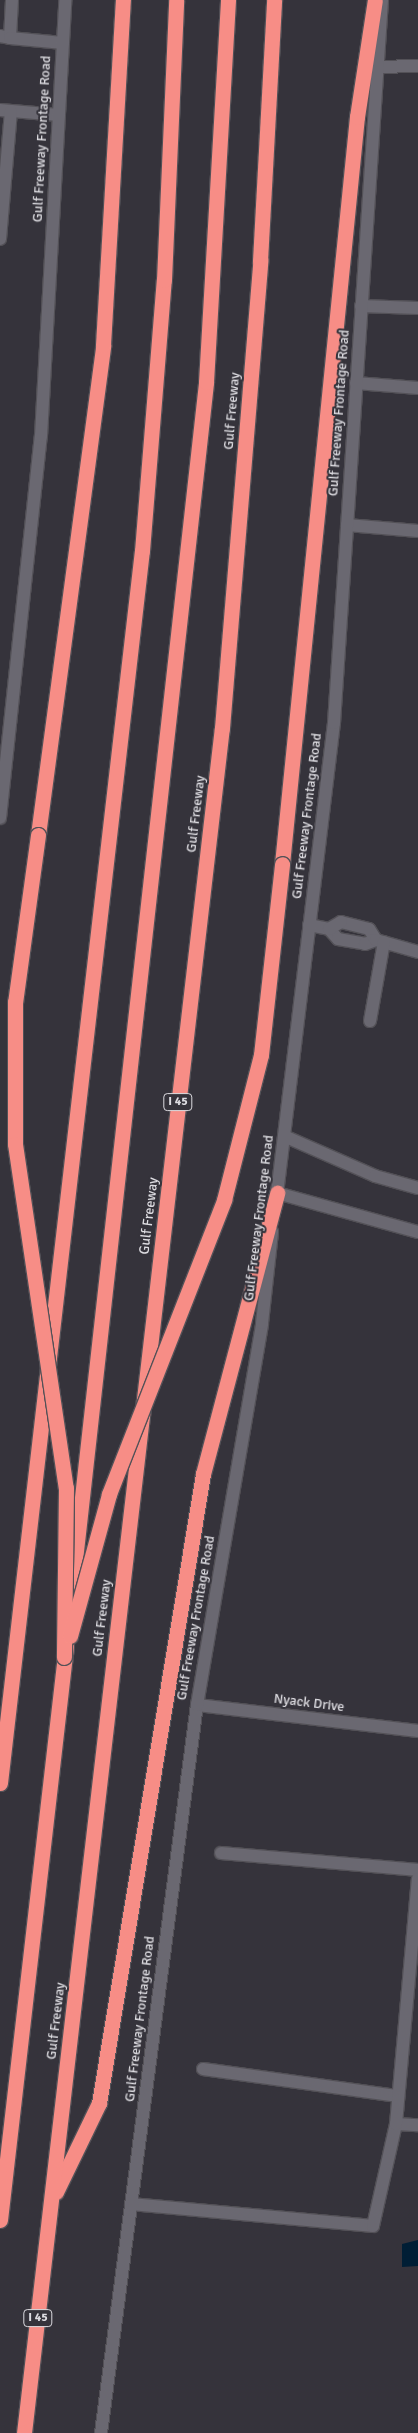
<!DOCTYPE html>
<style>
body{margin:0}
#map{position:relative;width:418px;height:2433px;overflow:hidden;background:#35333b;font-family:Signika,sans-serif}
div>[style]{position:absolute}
.water>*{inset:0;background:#001e35}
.roads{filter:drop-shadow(1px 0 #535157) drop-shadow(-1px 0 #535157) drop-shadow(0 1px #535157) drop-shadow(0 -1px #535157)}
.service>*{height:12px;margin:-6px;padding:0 6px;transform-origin:6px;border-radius:6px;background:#6a6871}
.minor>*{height:12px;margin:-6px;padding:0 6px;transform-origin:6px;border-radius:6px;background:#6a6871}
.secondary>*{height:12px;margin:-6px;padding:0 6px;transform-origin:6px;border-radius:6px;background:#6a6871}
.motorway>*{height:15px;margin:-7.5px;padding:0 7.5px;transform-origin:7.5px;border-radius:7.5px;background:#f78d86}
.bridges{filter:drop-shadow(1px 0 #535157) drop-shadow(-1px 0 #535157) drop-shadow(0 1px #535157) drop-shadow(0 -1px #535157)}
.motorway-bridge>*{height:15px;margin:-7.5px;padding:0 7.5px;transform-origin:7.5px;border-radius:7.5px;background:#f78d86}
span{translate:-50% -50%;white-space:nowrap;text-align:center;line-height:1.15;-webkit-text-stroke:4px #35333b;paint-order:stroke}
.shield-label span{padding:1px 4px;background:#35333b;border:1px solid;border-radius:4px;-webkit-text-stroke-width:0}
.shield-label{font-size:12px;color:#dddce1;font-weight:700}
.street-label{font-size:14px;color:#dddce1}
</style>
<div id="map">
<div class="water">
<i style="clip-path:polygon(418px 2240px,418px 2266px,402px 2267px,402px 2244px)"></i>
</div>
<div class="roads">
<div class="service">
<i style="left:0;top:36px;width:10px;rotate:11deg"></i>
<i style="left:10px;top:38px;width:38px;rotate:-87deg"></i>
<i style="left:10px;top:38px;width:53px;rotate:5.4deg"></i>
<i style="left:377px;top:67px;width:41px;rotate:-1.4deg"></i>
<i style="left:0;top:110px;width:59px;rotate:4.8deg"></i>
<i style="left:0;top:239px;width:128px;rotate:-85.1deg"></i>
<i style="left:361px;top:306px;width:57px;rotate:2deg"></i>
<i style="left:356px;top:383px;width:62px;rotate:4.6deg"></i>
<i style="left:347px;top:525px;width:71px;rotate:4.8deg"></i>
<i style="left:309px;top:925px;width:20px;rotate:11deg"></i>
<i style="left:329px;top:929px;width:13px;rotate:48deg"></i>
<i style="left:338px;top:939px;width:27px;rotate:10deg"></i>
<i style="left:365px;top:944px;width:12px;rotate:-20deg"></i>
<i style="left:376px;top:940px;width:13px;rotate:-122deg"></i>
<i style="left:369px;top:929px;width:29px;rotate:-166deg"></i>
<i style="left:341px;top:922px;width:14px;rotate:150deg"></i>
<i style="left:376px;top:940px;width:44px;rotate:15.9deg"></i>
<i style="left:370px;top:1021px;width:80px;rotate:-80deg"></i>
<i style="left:284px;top:1136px;width:99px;rotate:23.7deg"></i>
<i style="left:375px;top:1176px;width:45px;rotate:15.6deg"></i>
<i style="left:277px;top:1193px;width:146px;rotate:15.5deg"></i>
<i style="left:221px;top:1853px;width:198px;rotate:4.9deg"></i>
<i style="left:203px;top:2069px;width:197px;rotate:7.9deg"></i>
<i style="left:396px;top:2124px;width:22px;rotate:3deg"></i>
</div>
<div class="minor">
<i style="left:197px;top:1705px;width:223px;rotate:6.7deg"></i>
<i style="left:131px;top:2204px;width:243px;rotate:5.2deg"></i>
<i style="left:373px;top:2226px;width:105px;rotate:-77.3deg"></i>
<i style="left:396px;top:2124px;width:246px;rotate:-84.9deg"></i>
</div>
<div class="secondary">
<i style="left:0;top:818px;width:384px;rotate:-83.9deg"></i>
<i style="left:41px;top:436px;width:437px;rotate:-86.8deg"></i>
<i style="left:276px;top:1202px;width:482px;rotate:-83.1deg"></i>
<i style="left:334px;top:723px;width:725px;rotate:-86.2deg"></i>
<i style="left:101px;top:2433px;width:734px;rotate:-82.49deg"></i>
<i style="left:197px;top:1705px;width:387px;rotate:-80.3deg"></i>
<i style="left:262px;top:1323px;width:92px;rotate:-83.7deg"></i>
</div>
<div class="motorway">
<i style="left:38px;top:835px;width:494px;rotate:-82.4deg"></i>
<i style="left:103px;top:345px;width:346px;rotate:-86.7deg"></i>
<i style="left:282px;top:864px;width:751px;rotate:-84.27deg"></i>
<i style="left:357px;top:117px;width:118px;rotate:-81.3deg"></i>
<i style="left:70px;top:1605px;width:1231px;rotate:-83.65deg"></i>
<i style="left:206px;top:382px;width:383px;rotate:-86.7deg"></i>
<i style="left:0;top:1783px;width:1240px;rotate:-83.43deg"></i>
<i style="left:142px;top:551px;width:272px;rotate:-85.4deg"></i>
<i style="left:164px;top:280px;width:280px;rotate:-87.5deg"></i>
<i style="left:56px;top:2192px;width:99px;rotate:-64.2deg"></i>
<i style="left:99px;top:2103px;width:638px;rotate:-80.61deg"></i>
<i style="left:203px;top:1474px;width:291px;rotate:-75.2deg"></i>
<i style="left:0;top:2220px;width:578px;rotate:-83.44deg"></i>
<i style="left:24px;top:2433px;width:1716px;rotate:-83.38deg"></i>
<i style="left:222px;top:728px;width:469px;rotate:-85.3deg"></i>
<i style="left:260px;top:261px;width:261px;rotate:-86.9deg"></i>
</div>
</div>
<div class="bridges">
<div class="motorway-bridge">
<i style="left:38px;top:835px;width:169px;rotate:97.8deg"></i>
<i style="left:15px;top:1002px;width:142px;rotate:90deg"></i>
<i style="left:15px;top:1144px;width:348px;rotate:81.6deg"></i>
<i style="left:66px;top:1488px;width:169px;rotate:90.7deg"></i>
<i style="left:70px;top:1636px;width:147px;rotate:-74.6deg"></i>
<i style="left:109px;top:1494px;width:316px;rotate:-68.6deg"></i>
<i style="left:224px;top:1200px;width:150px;rotate:-75.7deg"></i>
<i style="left:261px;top:1055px;width:192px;rotate:-83.7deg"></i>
</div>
</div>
<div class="shield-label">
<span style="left:178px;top:1102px">I 45</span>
<span style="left:38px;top:2318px">I 45</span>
</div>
<div class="street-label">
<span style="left:42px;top:139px;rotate:-87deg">Gulf Freeway Frontage Road</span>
<span style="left:232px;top:411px;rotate:-85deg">Gulf Freeway</span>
<span style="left:339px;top:413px;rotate:-86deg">Gulf Freeway Frontage Road</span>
<span style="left:196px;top:814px;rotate:-83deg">Gulf Freeway</span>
<span style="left:307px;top:816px;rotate:-83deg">Gulf Freeway Frontage Road</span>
<span style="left:149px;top:1216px;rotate:-83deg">Gulf Freeway</span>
<span style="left:259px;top:1218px;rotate:-83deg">Gulf Freeway Frontage Road</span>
<span style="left:102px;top:1618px;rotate:-83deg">Gulf Freeway</span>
<span style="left:196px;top:1618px;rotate:-80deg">Gulf Freeway Frontage Road</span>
<span style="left:309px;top:1703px;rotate:7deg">Nyack Drive</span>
<span style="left:140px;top:2019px;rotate:-83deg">Gulf Freeway Frontage Road</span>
<span style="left:56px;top:2021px;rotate:-83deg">Gulf Freeway</span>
</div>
</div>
